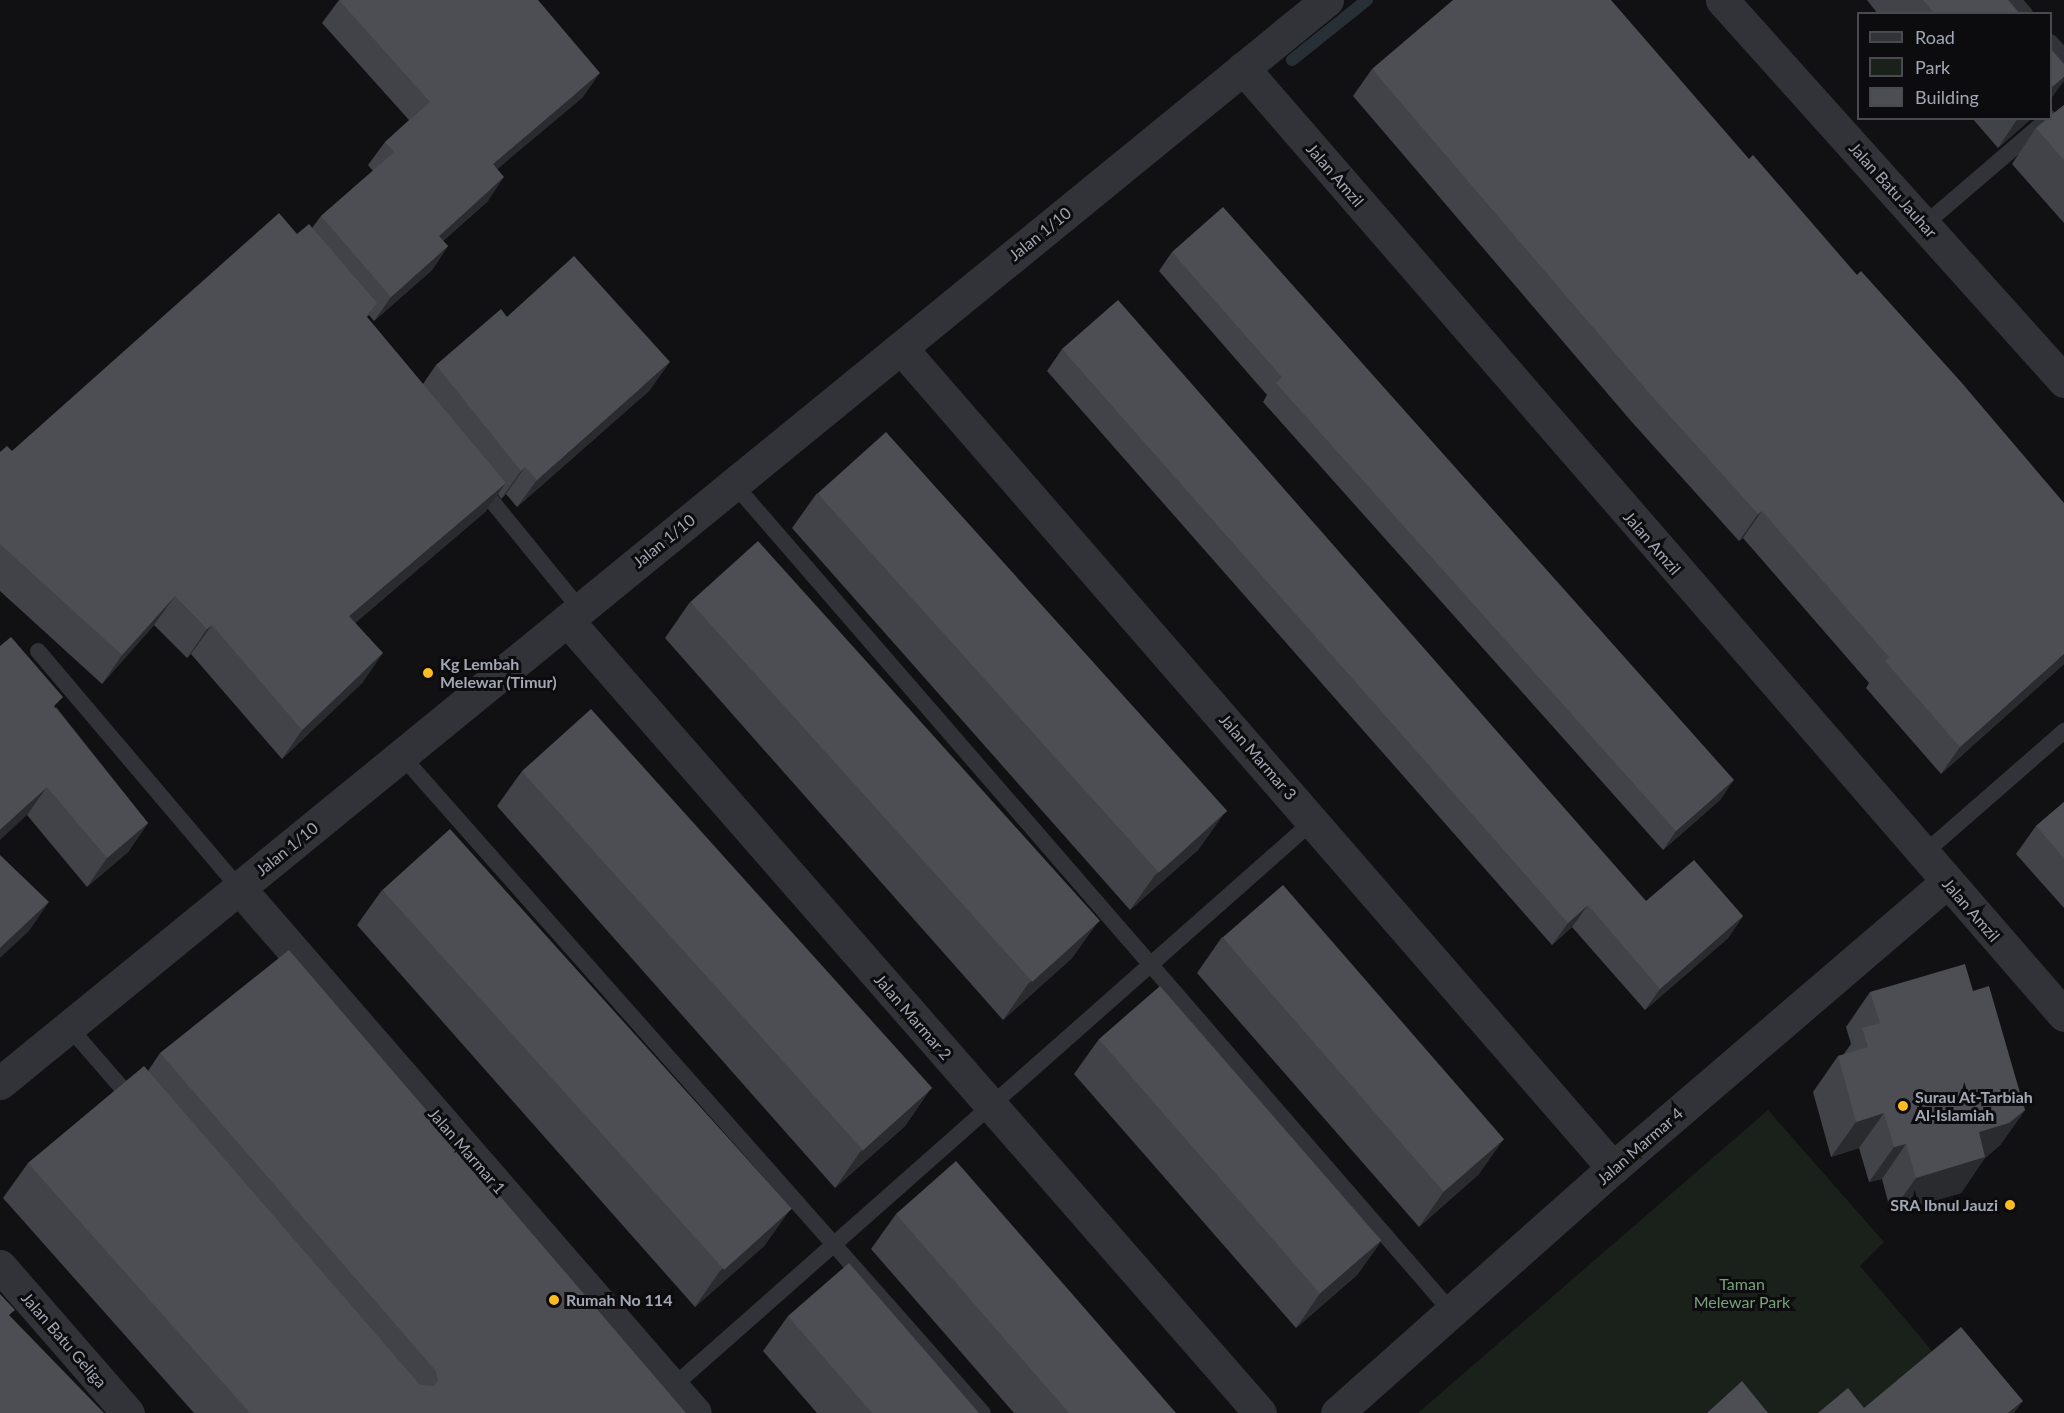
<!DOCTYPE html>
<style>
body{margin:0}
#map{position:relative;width:2064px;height:1413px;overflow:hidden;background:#111113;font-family:Lato,sans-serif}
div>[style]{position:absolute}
.green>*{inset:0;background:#19211a}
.stream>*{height:12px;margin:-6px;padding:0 6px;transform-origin:6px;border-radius:6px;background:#272f37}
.service>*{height:16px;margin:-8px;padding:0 8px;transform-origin:8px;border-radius:8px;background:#323338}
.minor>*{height:33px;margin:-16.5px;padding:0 16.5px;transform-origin:16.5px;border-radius:16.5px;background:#323338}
.wall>*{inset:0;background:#424348}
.shaded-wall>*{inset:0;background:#2a2b2e}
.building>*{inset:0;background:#4d4e54;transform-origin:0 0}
.dots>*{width:16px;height:16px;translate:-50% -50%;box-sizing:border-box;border:3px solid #0c0c0e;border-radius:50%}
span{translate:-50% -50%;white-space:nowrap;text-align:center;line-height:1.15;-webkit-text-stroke:6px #0c0c0e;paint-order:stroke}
.street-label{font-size:16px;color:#a2a7b4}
.poi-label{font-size:16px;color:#a2a7b4;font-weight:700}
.left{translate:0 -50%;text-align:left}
.right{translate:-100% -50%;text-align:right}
.park-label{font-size:16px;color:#77a17b}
.legend{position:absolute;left:1857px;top:12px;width:195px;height:108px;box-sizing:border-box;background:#0c0c0e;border:2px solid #484a50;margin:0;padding:8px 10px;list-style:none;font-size:18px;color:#a2a7b4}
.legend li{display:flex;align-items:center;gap:12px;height:30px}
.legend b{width:30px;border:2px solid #484a50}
</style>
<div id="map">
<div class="green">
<i style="clip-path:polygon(1768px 1110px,1884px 1242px,1860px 1266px,1939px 1359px,1874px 1413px,1418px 1413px)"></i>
</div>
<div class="stream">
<i style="left:1292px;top:60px;width:96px;rotate:-38.7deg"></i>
</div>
<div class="service">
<i style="left:2013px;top:0;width:18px;rotate:49deg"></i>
<i style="left:2050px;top:42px;width:21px;rotate:47deg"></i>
<i style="left:1924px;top:225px;width:165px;rotate:-40.6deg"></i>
<i style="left:478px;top:484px;width:161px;rotate:50.8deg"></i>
<i style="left:734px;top:484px;width:1095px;rotate:49.08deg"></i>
<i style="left:38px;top:651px;width:311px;rotate:49.7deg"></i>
<i style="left:401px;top:755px;width:878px;rotate:48.51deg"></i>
<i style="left:1922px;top:855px;width:189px;rotate:-41.1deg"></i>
<i style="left:69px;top:1027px;width:99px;rotate:49.1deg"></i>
<i style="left:643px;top:1413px;width:894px;rotate:-41.46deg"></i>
</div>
<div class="minor">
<i style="left:1722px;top:0;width:512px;rotate:48.09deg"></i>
<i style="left:1243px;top:68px;width:1253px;rotate:49.08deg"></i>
<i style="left:901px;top:348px;width:1086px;rotate:49.03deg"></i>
<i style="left:567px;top:620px;width:1053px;rotate:48.85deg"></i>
<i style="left:239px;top:888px;width:695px;rotate:49.02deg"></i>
<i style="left:0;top:1083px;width:1713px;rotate:-39.22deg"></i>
<i style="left:0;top:1266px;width:195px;rotate:49deg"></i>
<i style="left:1337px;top:1413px;width:369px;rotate:-41.6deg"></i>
<i style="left:1613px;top:1168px;width:440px;rotate:-40.6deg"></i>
</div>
<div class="wall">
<i style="clip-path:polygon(339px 0,583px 97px,497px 169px,488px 201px,443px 241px,448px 246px,432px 270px,374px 321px,369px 315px,367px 317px,423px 384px,436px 365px,507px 317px,650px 390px,517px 507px,506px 494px,501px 499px,498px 494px,485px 512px,355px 623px,363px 682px,282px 759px,191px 654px,187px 658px,154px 625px,102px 684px,0 591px,0 452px,12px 451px,297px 234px,312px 228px,321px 216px,373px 171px,368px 165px,385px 142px,409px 120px,322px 23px)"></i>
<i style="clip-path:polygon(1867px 0,2008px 0,2020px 14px,1878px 14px)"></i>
<i style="clip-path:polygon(1372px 69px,2064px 664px,1941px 774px,1866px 688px,1869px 683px,1743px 538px,1739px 541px,1631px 421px,1353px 96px)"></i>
<i style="clip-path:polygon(2064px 105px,2064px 223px,2012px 164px,2036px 128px)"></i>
<i style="clip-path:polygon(1972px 118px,2032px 118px,1998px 148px)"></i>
<i style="clip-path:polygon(1172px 252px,1721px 799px,1663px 850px,1263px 402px,1267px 395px,1159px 271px)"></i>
<i style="clip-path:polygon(1062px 349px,1646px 901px,1743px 916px,1728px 938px,1645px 1010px,1572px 927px,1552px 945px,1047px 371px)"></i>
<i style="clip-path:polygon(817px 493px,1199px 849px,1130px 910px,792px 528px)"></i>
<i style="clip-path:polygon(690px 602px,1097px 923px,1072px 958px,1003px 1020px,665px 638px)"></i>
<i style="clip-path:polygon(56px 707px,148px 823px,128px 852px,87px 887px,27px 815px)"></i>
<i style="clip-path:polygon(522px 771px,929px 1091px,905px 1126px,835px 1188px,497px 806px)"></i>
<i style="clip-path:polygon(2064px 802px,2064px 908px,2016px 854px,2036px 826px)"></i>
<i style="clip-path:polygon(382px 890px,789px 1211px,764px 1246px,695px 1307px,357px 925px)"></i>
<i style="clip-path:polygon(1222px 937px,1479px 1174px,1419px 1227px,1197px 973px)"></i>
<i style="clip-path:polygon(1973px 991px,2025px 1110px,2000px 1145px,1984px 1159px,1961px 1193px,1891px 1213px,1882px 1179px,1869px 1182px,1859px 1148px,1831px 1157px,1813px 1092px,1838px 1056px,1843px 1055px,1851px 1044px,1846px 1027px,1870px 992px)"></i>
<i style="clip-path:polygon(1099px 1039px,1382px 1240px,1357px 1275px,1296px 1328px,1074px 1074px)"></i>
<i style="clip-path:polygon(160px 1053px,686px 1413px,194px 1413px,3px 1198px,28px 1163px,148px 1071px)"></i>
<i style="clip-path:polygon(896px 1214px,1176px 1413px,1014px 1413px,871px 1249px)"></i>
<i style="clip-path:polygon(788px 1316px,979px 1413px,817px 1413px,763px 1351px)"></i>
</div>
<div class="shaded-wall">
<i style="clip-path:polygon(600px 73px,583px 97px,476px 187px,493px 164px)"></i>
<i style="clip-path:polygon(2064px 77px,2064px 81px,2050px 100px,2050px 89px)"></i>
<i style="clip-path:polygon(2018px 118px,2032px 118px,1998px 148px)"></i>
<i style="clip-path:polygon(504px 177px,488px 201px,422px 259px,439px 236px)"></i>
<i style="clip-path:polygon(448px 246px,432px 270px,374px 321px,391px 297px)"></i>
<i style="clip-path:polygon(670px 362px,650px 390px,517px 507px,537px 480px)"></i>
<i style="clip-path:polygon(525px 467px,506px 494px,501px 499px,521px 471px)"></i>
<i style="clip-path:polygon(506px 483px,485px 512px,329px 645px,349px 616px)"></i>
<i style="clip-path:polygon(1762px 511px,1743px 538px,1739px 541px,1758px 514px)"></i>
<i style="clip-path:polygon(175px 596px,154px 625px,102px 684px,122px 655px)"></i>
<i style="clip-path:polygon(212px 625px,191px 654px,187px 658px,207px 629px)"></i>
<i style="clip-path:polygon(383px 653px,363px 682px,282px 759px,302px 730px)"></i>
<i style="clip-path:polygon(2064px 654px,2064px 664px,1941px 774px,1960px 747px)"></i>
<i style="clip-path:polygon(1734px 780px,1721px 799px,1663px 850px,1676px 831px)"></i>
<i style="clip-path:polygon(47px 787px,27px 815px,0 840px,0 830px)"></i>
<i style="clip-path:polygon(1224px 814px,1199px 849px,1130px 910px,1155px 875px)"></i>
<i style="clip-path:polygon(148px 823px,128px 852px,87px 887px,107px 858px)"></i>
<i style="clip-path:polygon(49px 902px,29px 931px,0 958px,0 948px)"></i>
<i style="clip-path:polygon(1588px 905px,1572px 927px,1552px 945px,1568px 923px)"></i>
<i style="clip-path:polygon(1743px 916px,1728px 938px,1645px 1010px,1660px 989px)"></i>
<i style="clip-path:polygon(1097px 923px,1072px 958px,1003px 1020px,1028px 984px)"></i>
<i style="clip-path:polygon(929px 1091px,905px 1126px,835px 1188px,860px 1152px)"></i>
<i style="clip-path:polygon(2025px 1110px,2000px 1145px,1984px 1159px,1961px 1193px,1891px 1213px,1916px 1178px,1979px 1132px)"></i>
<i style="clip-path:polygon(1884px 1113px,1859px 1148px,1831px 1157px,1856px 1122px)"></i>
<i style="clip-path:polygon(1504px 1139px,1479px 1174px,1419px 1227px,1444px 1191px)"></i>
<i style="clip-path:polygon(1906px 1144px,1882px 1179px,1869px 1182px,1894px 1147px)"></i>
<i style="clip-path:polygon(789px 1211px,764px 1246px,695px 1307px,719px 1272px)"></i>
<i style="clip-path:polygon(1382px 1240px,1357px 1275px,1296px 1328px,1321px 1292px)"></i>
<i style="clip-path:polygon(2023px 1401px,2014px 1413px,2008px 1413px)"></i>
</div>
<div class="building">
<i style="clip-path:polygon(339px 0,538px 0,600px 73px,493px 164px,504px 177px,439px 236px,448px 246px,391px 297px,321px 216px,394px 152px,385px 142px,430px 102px)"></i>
<i style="clip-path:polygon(1453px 0,1611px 0,1749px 159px,1753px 155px,1857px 275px,1861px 271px,1961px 382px,2064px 503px,2064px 654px,1960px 747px,1885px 661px,1889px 657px,1762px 511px,1758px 514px,1650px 394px,1372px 69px)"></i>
<i style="clip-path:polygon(1923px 0,2008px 0,2020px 14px,1935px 14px)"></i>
<i style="clip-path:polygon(2050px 48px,2064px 64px,2064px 77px,2050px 89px)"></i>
<i style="clip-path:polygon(2064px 105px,2064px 160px,2036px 128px,2048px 118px,2050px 118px,2050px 116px)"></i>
<i style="clip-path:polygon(1223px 207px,1734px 780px,1676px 831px,1276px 383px,1282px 377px,1172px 252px)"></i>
<i style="clip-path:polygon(279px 213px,297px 234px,309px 224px,377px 303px,366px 316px,506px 483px,349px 616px,383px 653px,302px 730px,212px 625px,207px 629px,175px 596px,122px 655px,0 544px,0 452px,7px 446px,12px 451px)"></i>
<i style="clip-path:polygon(574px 256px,670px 362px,537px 480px,525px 467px,521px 471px,436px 365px,501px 309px,507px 317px)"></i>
<i style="clip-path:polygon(1118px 300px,1646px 901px,1694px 860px,1743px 916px,1660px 989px,1588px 905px,1568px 923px,1062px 349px)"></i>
<i style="left:886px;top:432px;width:510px;height:92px;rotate:48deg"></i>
<i style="left:758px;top:541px;width:511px;height:91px;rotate:48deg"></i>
<i style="clip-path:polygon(11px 637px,63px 697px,54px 706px,148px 823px,107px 858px,47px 787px,0 830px,0 646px)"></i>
<i style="left:591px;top:709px;width:510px;height:93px;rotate:48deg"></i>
<i style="clip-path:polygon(2064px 802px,2064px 858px,2036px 826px)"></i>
<i style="left:450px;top:829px;width:511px;height:91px;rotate:48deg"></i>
<i style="clip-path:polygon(0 855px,49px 902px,0 948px)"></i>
<i style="left:1283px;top:885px;width:337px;height:80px;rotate:49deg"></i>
<i style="clip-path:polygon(289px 950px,686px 1413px,250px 1413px,28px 1163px,144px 1066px,420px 1385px,434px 1386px,438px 1381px,436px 1371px,160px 1053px)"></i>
<i style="clip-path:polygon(1965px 964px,1973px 991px,1989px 986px,2025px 1110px,2009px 1123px,1979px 1132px,1985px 1157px,1916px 1178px,1906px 1144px,1894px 1147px,1884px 1113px,1856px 1122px,1838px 1056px,1868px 1047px,1862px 1028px,1880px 1023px,1870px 992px)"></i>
<i style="left:1160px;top:986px;width:337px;height:81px;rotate:49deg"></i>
<i style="clip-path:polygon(956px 1161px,1176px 1413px,1069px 1413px,896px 1214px)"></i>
<i style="clip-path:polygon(849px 1263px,979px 1413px,872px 1413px,788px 1316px)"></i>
<i style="clip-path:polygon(0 1294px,15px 1310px,9px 1315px,104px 1413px,0 1413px)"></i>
<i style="clip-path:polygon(1961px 1327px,2023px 1401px,2008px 1413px,1818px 1413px,1848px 1388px,1864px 1408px)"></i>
<i style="clip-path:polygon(1742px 1381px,1768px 1413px,1707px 1413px)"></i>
</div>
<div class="dots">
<i style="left:428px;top:673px;background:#fcbb20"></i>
<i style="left:1903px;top:1106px;background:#fcbb20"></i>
<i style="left:2010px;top:1205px;background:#fcbb20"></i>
<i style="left:554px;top:1300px;background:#fcbb20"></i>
</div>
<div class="street-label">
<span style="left:1335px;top:175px;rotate:49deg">Jalan Amzil</span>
<span style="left:1893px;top:190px;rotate:48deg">Jalan Batu Jauhar</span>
<span style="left:1040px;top:234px;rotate:-39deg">Jalan 1/10</span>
<span style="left:664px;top:541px;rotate:-39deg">Jalan 1/10</span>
<span style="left:1652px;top:543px;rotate:49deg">Jalan Amzil</span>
<span style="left:1258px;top:757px;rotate:49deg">Jalan Marmar 3</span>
<span style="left:287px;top:849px;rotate:-39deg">Jalan 1/10</span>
<span style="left:1971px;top:910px;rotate:49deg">Jalan Amzil</span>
<span style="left:913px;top:1017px;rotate:49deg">Jalan Marmar 2</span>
<span style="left:1640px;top:1146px;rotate:-41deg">Jalan Marmar 4</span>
<span style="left:467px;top:1151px;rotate:49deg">Jalan Marmar 1</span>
<span style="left:64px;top:1340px;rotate:49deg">Jalan Batu Geliga</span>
</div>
<div class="poi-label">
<span class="left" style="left:440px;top:673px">Kg Lembah<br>Melewar (Timur)</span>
<span class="left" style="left:1915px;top:1106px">Surau At-Tarbiah<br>Al-Islamiah</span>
<span class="right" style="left:1998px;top:1205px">SRA Ibnul Jauzi</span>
<span class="left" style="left:566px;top:1300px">Rumah No 114</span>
</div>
<div class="park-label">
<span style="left:1742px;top:1293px">Taman<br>Melewar Park</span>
</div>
<ul class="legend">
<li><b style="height:8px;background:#323338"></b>Road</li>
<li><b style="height:16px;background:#19211a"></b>Park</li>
<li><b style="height:16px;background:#4d4e54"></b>Building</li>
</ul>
</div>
